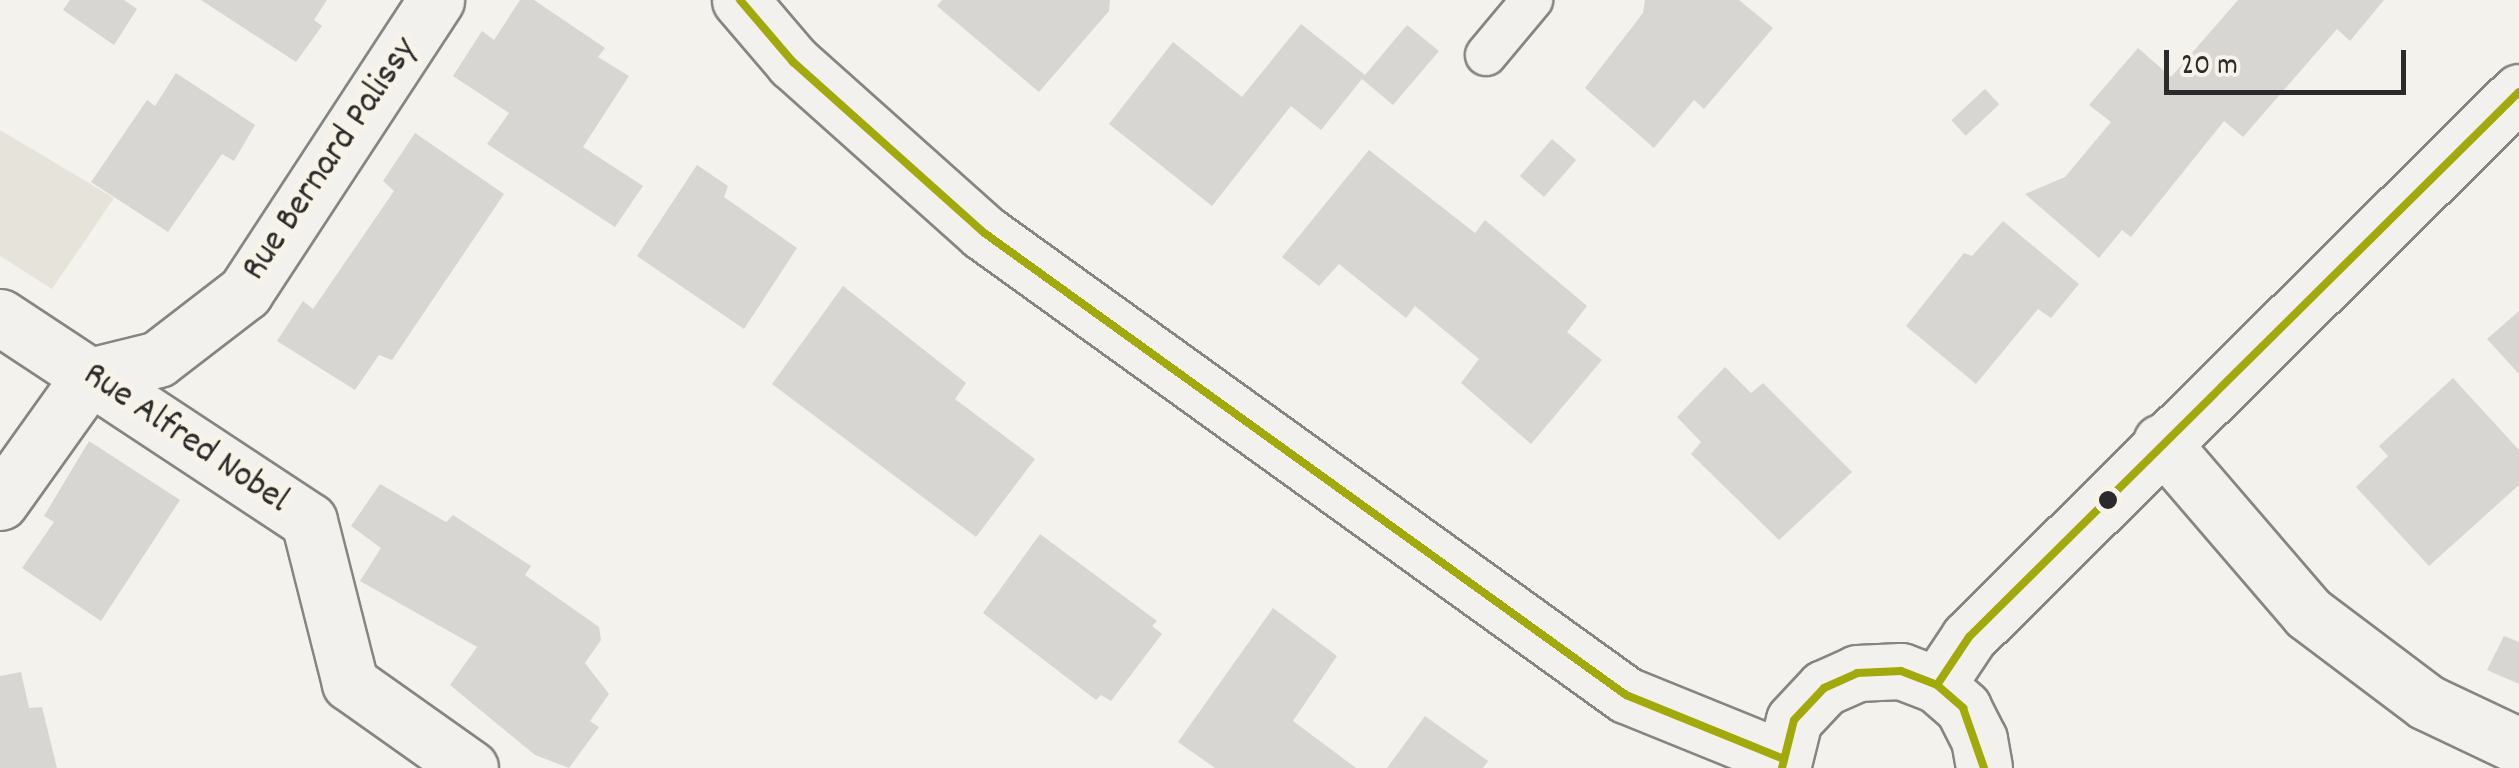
<!DOCTYPE html>
<style>
body{margin:0}
#map{position:relative;width:2519px;height:768px;overflow:hidden;background:#f4f2ec;font-family:Dekko,sans-serif}
div>[style]{position:absolute}
.green>*{inset:0;background:#e6e3da}
.building>*{inset:0;background:#d7d6d2;transform-origin:0 0}
.roads{filter:drop-shadow(2px 0 #858582) drop-shadow(-2px 0 #858582) drop-shadow(0 2px #858582) drop-shadow(0 -2px #858582)}
.lane>*{height:40px;margin:-20px;padding:0 20px;transform-origin:20px;border-radius:20px;background:#f2f1ed}
.street>*{height:55px;margin:-27.5px;padding:0 27.5px;transform-origin:27.5px;border-radius:27.5px;background:#f2f1ed}
.bus-1>*{height:8px;margin:-4px;padding:0 4px;transform-origin:4px;border-radius:4px;background:#a1a90b}
.dots>*{width:28px;height:28px;translate:-50% -50%;box-sizing:border-box;border:5px solid #f7f3e8;border-radius:50%}
span{translate:-50% -50%;white-space:nowrap;text-align:center;line-height:1.15;-webkit-text-stroke:10px #f7f3e8;paint-order:stroke}
.street-label{font-size:38px;color:#2b2b2b}
.scale{position:absolute;left:2164px;top:50px;width:242px;height:45px;box-sizing:border-box;border:5px solid #2b2b2b;border-top:0;padding-left:12px;font-size:30px;line-height:35px;white-space:nowrap;color:#2b2b2b;-webkit-text-stroke:8px #f7f3e8;paint-order:stroke}
</style>
<div id="map">
<div class="green">
<i style="clip-path:polygon(0 130px,114px 198px,52px 289px,0 256px)"></i>
</div>
<div class="building">
<i style="clip-path:polygon(70px 0,124px 0,137px 9px,114px 45px,63px 10px)"></i>
<i style="clip-path:polygon(201px 0,327px 0,314px 20px,322px 26px,296px 62px)"></i>
<i style="clip-path:polygon(520px 0,534px 0,605px 48px,598px 57px,629px 76px,583px 147px,643px 186px,615px 227px,487px 144px,509px 113px,453px 76px,482px 31px,494px 40px)"></i>
<i style="clip-path:polygon(942px 0,1110px 0,1109px 11px,1039px 92px,937px 6px)"></i>
<i style="clip-path:polygon(1645px 0,1739px 0,1773px 28px,1704px 109px,1694px 100px,1654px 148px,1585px 88px,1643px 13px)"></i>
<i style="clip-path:polygon(2238px 0,2384px 0,2350px 41px,2337px 29px,2243px 137px,2224px 121px,2131px 237px,2122px 230px,2099px 258px,2025px 194px,2065px 177px,2111px 122px,2089px 105px,2138px 48px,2171px 77px)"></i>
<i style="clip-path:polygon(1301px 24px,1365px 75px,1407px 25px,1439px 51px,1393px 105px,1362px 79px,1321px 130px,1291px 106px,1212px 206px,1109px 124px,1173px 42px,1242px 97px)"></i>
<i style="clip-path:polygon(176px 73px,255px 125px,234px 161px,222px 154px,168px 232px,91px 182px,147px 100px,155px 106px)"></i>
<i style="left:1985px;top:89px;width:21px;height:46px;rotate:47deg"></i>
<i style="clip-path:polygon(415px 133px,504px 194px,392px 360px,379px 355px,355px 390px,277px 341px,303px 301px,313px 309px,394px 191px,383px 181px)"></i>
<i style="left:1552px;top:139px;width:32px;height:49px;rotate:41deg"></i>
<i style="clip-path:polygon(1369px 150px,1475px 233px,1485px 220px,1587px 306px,1567px 332px,1602px 360px,1531px 444px,1461px 383px,1479px 359px,1415px 306px,1406px 318px,1339px 264px,1319px 286px,1282px 257px)"></i>
<i style="clip-path:polygon(697px 165px,728px 186px,724px 197px,797px 248px,744px 329px,637px 256px)"></i>
<i style="clip-path:polygon(2003px 221px,2079px 284px,2051px 318px,2038px 309px,1976px 384px,1906px 326px,1964px 253px,1972px 256px)"></i>
<i style="clip-path:polygon(843px 286px,966px 383px,955px 399px,1035px 459px,976px 537px,772px 384px)"></i>
<i style="clip-path:polygon(2519px 311px,2519px 374px,2487px 339px)"></i>
<i style="clip-path:polygon(1725px 367px,1751px 393px,1763px 383px,1852px 472px,1779px 540px,1691px 454px,1701px 442px,1677px 417px)"></i>
<i style="clip-path:polygon(2453px 378px,2519px 450px,2519px 485px,2429px 566px,2356px 487px,2388px 456px,2379px 446px)"></i>
<i style="clip-path:polygon(89px 441px,180px 500px,101px 621px,22px 568px,54px 522px,44px 516px)"></i>
<i style="clip-path:polygon(380px 484px,446px 522px,453px 515px,531px 566px,525px 575px,599px 627px,601px 640px,585px 663px,609px 694px,590px 721px,599px 727px,569px 768px,535px 755px,450px 685px,477px 647px,360px 581px,381px 548px,351px 526px)"></i>
<i style="clip-path:polygon(1040px 534px,1157px 621px,1152px 626px,1162px 634px,1111px 701px,1101px 695px,1096px 700px,983px 613px)"></i>
<i style="clip-path:polygon(1273px 608px,1337px 656px,1293px 721px,1356px 768px,1215px 768px,1178px 742px)"></i>
<i style="clip-path:polygon(2504px 636px,2519px 642px,2519px 684px,2487px 670px)"></i>
<i style="clip-path:polygon(21px 672px,29px 708px,42px 707px,57px 768px,0 768px,0 676px)"></i>
<i style="clip-path:polygon(1425px 716px,1488px 761px,1483px 768px,1387px 768px)"></i>
</div>
<div class="roads">
<div class="lane">
<i style="left:1486px;top:55px;width:72px;rotate:-50.1deg"></i>
</div>
<div class="street">
<i style="left:740px;top:0;width:82px;rotate:49.5deg"></i>
<i style="left:793px;top:62px;width:255px;rotate:41.8deg"></i>
<i style="left:983px;top:232px;width:792px;rotate:35.76deg"></i>
<i style="left:1626px;top:695px;width:167px;rotate:22.1deg"></i>
<i style="left:0;top:317px;width:370px;rotate:33.4deg"></i>
<i style="left:309px;top:521px;width:167px;rotate:75.8deg"></i>
<i style="left:350px;top:683px;width:147px;rotate:35.3deg"></i>
<i style="left:2161px;top:442px;width:225px;rotate:49.3deg"></i>
<i style="left:2308px;top:613px;width:148px;rotate:37deg"></i>
<i style="left:2426px;top:702px;width:103px;rotate:25.3deg"></i>
<i style="left:0;top:502px;width:155px;rotate:-54.5deg"></i>
<i style="left:90px;top:376px;width:70px;rotate:-14deg"></i>
<i style="left:158px;top:359px;width:110px;rotate:-37.6deg"></i>
<i style="left:245px;top:292px;width:349px;rotate:-56.8deg"></i>
<i style="left:1937px;top:685px;width:58px;rotate:-56.3deg"></i>
<i style="left:1969px;top:637px;width:774px;rotate:-44.74deg"></i>
<i style="left:1782px;top:768px;width:49px;rotate:-76deg"></i>
<i style="left:1794px;top:720px;width:44px;rotate:-46.8deg"></i>
<i style="left:1824px;top:688px;width:36px;rotate:-24deg"></i>
<i style="left:1857px;top:673px;width:44px;rotate:-2.6deg"></i>
<i style="left:1901px;top:671px;width:39px;rotate:21deg"></i>
<i style="left:1937px;top:685px;width:35px;rotate:41deg"></i>
<i style="left:1963px;top:708px;width:35px;rotate:63deg"></i>
<i style="left:1979px;top:739px;width:29px;rotate:80deg"></i>
</div>
</div>
<div class="bus-1">
<i style="left:740px;top:0;width:82px;rotate:49.5deg"></i>
<i style="left:793px;top:62px;width:255px;rotate:41.8deg"></i>
<i style="left:983px;top:232px;width:792px;rotate:35.76deg"></i>
<i style="left:1626px;top:695px;width:167px;rotate:22.1deg"></i>
<i style="left:1937px;top:685px;width:58px;rotate:-56.3deg"></i>
<i style="left:1969px;top:637px;width:774px;rotate:-44.74deg"></i>
<i style="left:1782px;top:768px;width:49px;rotate:-76deg"></i>
<i style="left:1794px;top:720px;width:44px;rotate:-46.8deg"></i>
<i style="left:1824px;top:688px;width:36px;rotate:-24deg"></i>
<i style="left:1857px;top:673px;width:44px;rotate:-2.6deg"></i>
<i style="left:1901px;top:671px;width:39px;rotate:21deg"></i>
<i style="left:1937px;top:685px;width:35px;rotate:41deg"></i>
<i style="left:1963px;top:708px;width:64px;rotate:70.7deg"></i>
</div>
<div class="dots">
<i style="left:2108px;top:500px;background:#2b2b2b"></i>
</div>
<div class="street-label">
<span style="left:331px;top:160px;rotate:-56deg">Rue Bernard Palissy</span>
<span style="left:185px;top:439px;rotate:34deg">Rue Alfred Nobel</span>
</div>
<div class="scale">20 m</div>
</div>
